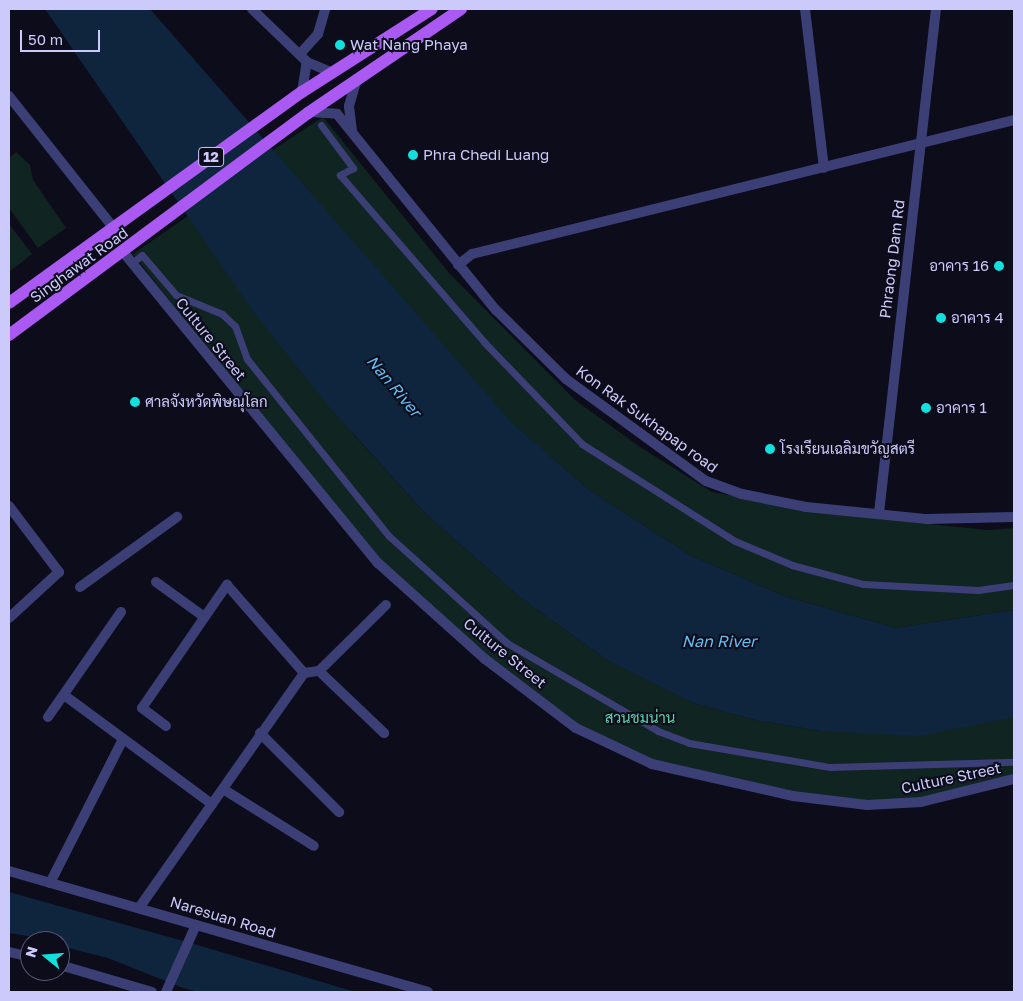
<!DOCTYPE html>
<meta charset="utf-8">
<style>
body{margin:0}
#map{position:relative;width:1023px;height:1001px;overflow:hidden;background:#0d0c1b;font-family:"Golos Text",Sarabun,sans-serif}
div>[style]{position:absolute}
.green>*{inset:0;background:#102422}
.water>*{inset:0;background:#0f253d}
.pedestrian>*{height:7px;margin:-3.5px;padding:0 3.5px;transform-origin:3.5px;border-radius:3.5px;background:#3b3f76}
.minor>*{height:10px;margin:-5px;padding:0 5px;transform-origin:5px;border-radius:5px;background:#3b3f76}
.tertiary>*{height:10px;margin:-5px;padding:0 5px;transform-origin:5px;border-radius:5px;background:#3b3f76}
.primary>*{height:12px;margin:-6px;padding:0 6px;transform-origin:6px;border-radius:6px;background:#aa5af2}
.dots>*{width:14px;height:14px;translate:-50% -50%;box-sizing:border-box;border:2px solid #0d0c1b;border-radius:50%}
span{translate:-50% -50%;white-space:nowrap;text-align:center;line-height:1.15;-webkit-text-stroke:4px #0d0c1b;paint-order:stroke}
.shield-label span{padding:1px 4px;background:#0d0c1b;border:1px solid;border-radius:4px;-webkit-text-stroke-width:0}
.shield-label{font-size:14px;color:#cbcafb;font-weight:700}
.poi-label{font-size:15px;color:#cbcafb}
.left{translate:0 -50%;text-align:left}
.right{translate:-100% -50%;text-align:right}
.street-label{font-size:15px;color:#cbcafb}
.park-label{font-size:15px;color:#5ed4aa}
.water-label{font-size:16px;color:#61bef3;font-style:italic}
.frame{position:absolute;inset:0;border:10px solid #cbcafb;pointer-events:none}
.north{position:absolute;left:20px;top:931px;width:50px;height:50px;box-sizing:border-box;background:#0d0c1b;border:1px solid #595875;border-radius:50%;rotate:287deg;font-size:14px;font-weight:700;line-height:20px;text-align:center;color:#cbcafb}
.north::after{content:'';display:block;margin:auto;width:18px;height:22px;background:#12e0df;clip-path:polygon(50% 0,100% 100%,50% 72%,0 100%)}
.scale{position:absolute;left:20px;top:30px;width:80px;height:22px;box-sizing:border-box;border:2px solid #cbcafb;border-top:0;padding-left:6px;font-size:15px;line-height:18px;white-space:nowrap;color:#cbcafb;-webkit-text-stroke:4px #0d0c1b;paint-order:stroke}
</style>
<div id="map">
<div class="green">
<i style="clip-path:polygon(323px 117px,449px 273px,575px 400px,640px 447px,712px 492px,832px 514px,987px 530px,1014px 528px,1014px 610px,896px 628px,784px 596px,690px 555px,589px 490px,500px 413px,265px 155px)"></i>
<i style="clip-path:polygon(16px 152px,30px 165px,33px 180px,66px 228px,38px 248px,9px 208px,9px 158px)"></i>
<i style="clip-path:polygon(188px 216px,354px 435px,425px 513px,521px 598px,607px 660px,693px 703px,755px 720px,821px 731px,1014px 717px,1014px 779px,985px 788px,867px 805px,652px 764px,569px 724px,378px 563px,133px 254px)"></i>
<i style="clip-path:polygon(9px 224px,32px 254px,9px 272px)"></i>
</div>
<div class="water">
<i style="clip-path:polygon(45px 9px,150px 9px,512px 423px,589px 490px,690px 555px,784px 596px,896px 628px,1014px 610px,1014px 717px,919px 736px,821px 731px,755px 720px,693px 703px,607px 660px,521px 598px,425px 513px,330px 408px,255px 314px)"></i>
<i style="clip-path:polygon(9px 892px,201px 946px,355px 992px,199px 992px,183px 988px,108px 958px,60px 946px,60px 941px,9px 933px)"></i>
</div>
<div class="pedestrian">
<i style="left:321px;top:125px;width:54px;rotate:53.3deg"></i>
<i style="left:353px;top:168px;width:15px;rotate:152deg"></i>
<i style="left:340px;top:175px;width:221px;rotate:49.2deg"></i>
<i style="left:484px;top:342px;width:141px;rotate:46.1deg"></i>
<i style="left:582px;top:444px;width:181px;rotate:32.4deg"></i>
<i style="left:735px;top:541px;width:62px;rotate:22.8deg"></i>
<i style="left:792px;top:565px;width:73px;rotate:15deg"></i>
<i style="left:863px;top:584px;width:115px;rotate:3deg"></i>
<i style="left:978px;top:590px;width:36px;rotate:-8deg"></i>
<i style="left:133px;top:262px;width:11px;rotate:-38deg"></i>
<i style="left:142px;top:255px;width:52px;rotate:49.6deg"></i>
<i style="left:176px;top:295px;width:50px;rotate:22.4deg"></i>
<i style="left:222px;top:314px;width:18px;rotate:43deg"></i>
<i style="left:235px;top:326px;width:35px;rotate:70deg"></i>
<i style="left:247px;top:359px;width:227px;rotate:51.3deg"></i>
<i style="left:389px;top:536px;width:159px;rotate:42.2deg"></i>
<i style="left:507px;top:643px;width:175px;rotate:30.2deg"></i>
<i style="left:658px;top:731px;width:33px;rotate:21deg"></i>
<i style="left:689px;top:743px;width:143px;rotate:9.7deg"></i>
<i style="left:830px;top:767px;width:184px;rotate:-1.6deg"></i>
</div>
<div class="minor">
<i style="left:252px;top:9px;width:76px;rotate:43.9deg"></i>
<i style="left:805px;top:9px;width:160px;rotate:83.2deg"></i>
<i style="left:300px;top:54px;width:27px;rotate:-48deg"></i>
<i style="left:318px;top:34px;width:26px;rotate:-74deg"></i>
<i style="left:302px;top:92px;width:30px;rotate:-81deg"></i>
<i style="left:307px;top:62px;width:28px;rotate:23deg"></i>
<i style="left:9px;top:96px;width:167px;rotate:51.6deg"></i>
<i style="left:124px;top:253px;width:401px;rotate:50.7deg"></i>
<i style="left:378px;top:563px;width:144px;rotate:41.9deg"></i>
<i style="left:485px;top:659px;width:114px;rotate:37.2deg"></i>
<i style="left:576px;top:728px;width:84px;rotate:25.3deg"></i>
<i style="left:652px;top:764px;width:145px;rotate:12.8deg"></i>
<i style="left:793px;top:796px;width:75px;rotate:6.9deg"></i>
<i style="left:867px;top:805px;width:54px;rotate:-3.2deg"></i>
<i style="left:921px;top:802px;width:96px;rotate:-13.9deg"></i>
<i style="left:9px;top:506px;width:83px;rotate:52.9deg"></i>
<i style="left:59px;top:572px;width:68px;rotate:137.4deg"></i>
<i style="left:156px;top:582px;width:58px;rotate:35.9deg"></i>
<i style="left:80px;top:587px;width:120px;rotate:-35.8deg"></i>
<i style="left:319px;top:671px;width:90px;rotate:43.6deg"></i>
<i style="left:64px;top:695px;width:184px;rotate:36.4deg"></i>
<i style="left:48px;top:717px;width:128px;rotate:-55.2deg"></i>
<i style="left:166px;top:726px;width:30px;rotate:-143deg"></i>
<i style="left:142px;top:708px;width:150px;rotate:-55.4deg"></i>
<i style="left:227px;top:585px;width:117px;rotate:48.8deg"></i>
<i style="left:260px;top:733px;width:112px;rotate:45deg"></i>
<i style="left:223px;top:789px;width:107px;rotate:32.1deg"></i>
<i style="left:50px;top:883px;width:161px;rotate:-63.1deg"></i>
<i style="left:139px;top:908px;width:287px;rotate:-54.9deg"></i>
<i style="left:304px;top:673px;width:15px;rotate:-8deg"></i>
<i style="left:319px;top:671px;width:94px;rotate:-44.6deg"></i>
</div>
<div class="tertiary">
<i style="left:311px;top:112px;width:26px;rotate:4deg"></i>
<i style="left:337px;top:114px;width:252px;rotate:51deg"></i>
<i style="left:496px;top:310px;width:98px;rotate:44.6deg"></i>
<i style="left:566px;top:379px;width:173px;rotate:36.1deg"></i>
<i style="left:706px;top:481px;width:38px;rotate:20deg"></i>
<i style="left:742px;top:494px;width:65px;rotate:11.5deg"></i>
<i style="left:806px;top:507px;width:122px;rotate:5.7deg"></i>
<i style="left:927px;top:519px;width:87px;rotate:-1.3deg"></i>
<i style="left:352px;top:131px;width:25px;rotate:-97deg"></i>
<i style="left:349px;top:106px;width:26px;rotate:-74deg"></i>
<i style="left:458px;top:265px;width:18px;rotate:-38deg"></i>
<i style="left:472px;top:254px;width:558px;rotate:-13.89deg"></i>
<i style="left:879px;top:513px;width:507px;rotate:-83.55deg"></i>
<i style="left:9px;top:871px;width:436px;rotate:16.1deg"></i>
<i style="left:9px;top:952px;width:22px;rotate:13deg"></i>
<i style="left:60px;top:965px;width:96px;rotate:16.4deg"></i>
<i style="left:166px;top:992px;width:73px;rotate:-65.9deg"></i>
</div>
<div class="primary">
<i style="left:9px;top:303px;width:361px;rotate:-35.8deg"></i>
<i style="left:302px;top:92px;width:154px;rotate:-32.6deg"></i>
<i style="left:9px;top:335px;width:372px;rotate:-36.6deg"></i>
<i style="left:308px;top:113px;width:185px;rotate:-34.2deg"></i>
</div>
<div class="dots">
<i style="left:340px;top:45px;background:#12e0df"></i>
<i style="left:413px;top:155px;background:#12e0df"></i>
<i style="left:999px;top:266px;background:#12e0df"></i>
<i style="left:941px;top:318px;background:#12e0df"></i>
<i style="left:135px;top:402px;background:#12e0df"></i>
<i style="left:926px;top:408px;background:#12e0df"></i>
<i style="left:770px;top:449px;background:#12e0df"></i>
</div>
<div class="shield-label">
<span style="left:211px;top:157px">12</span>
</div>
<div class="poi-label">
<span class="left" style="left:350px;top:45px">Wat Nang Phaya</span>
<span class="left" style="left:423px;top:155px">Phra Chedi Luang</span>
<span class="right" style="left:989px;top:266px">อาคาร 16</span>
<span class="left" style="left:951px;top:318px">อาคาร 4</span>
<span class="left" style="left:145px;top:402px">ศาลจังหวัดพิษณุโลก</span>
<span class="left" style="left:936px;top:408px">อาคาร 1</span>
<span class="left" style="left:780px;top:449px">โรงเรียนเฉลิมขวัญสตรี</span>
</div>
<div class="street-label">
<span style="left:892px;top:259px;rotate:-83deg">Phraong Dam Rd</span>
<span style="left:79px;top:265px;rotate:-36deg">Singhawat Road</span>
<span style="left:211px;top:339px;rotate:51deg">Culture Street</span>
<span style="left:647px;top:419px;rotate:36deg">Kon Rak Sukhapap road</span>
<span style="left:505px;top:653px;rotate:39deg">Culture Street</span>
<span style="left:951px;top:778px;rotate:-12deg">Culture Street</span>
<span style="left:223px;top:917px;rotate:17deg">Naresuan Road</span>
</div>
<div class="park-label">
<span style="left:640px;top:718px">สวนชมน่าน</span>
</div>
<div class="water-label">
<span style="left:394px;top:386px;rotate:50deg">Nan River</span>
<span style="left:719px;top:641px">Nan River</span>
</div>
<div class="frame"></div>
<div class="north">N</div>
<div class="scale">50 m</div>
</div>
